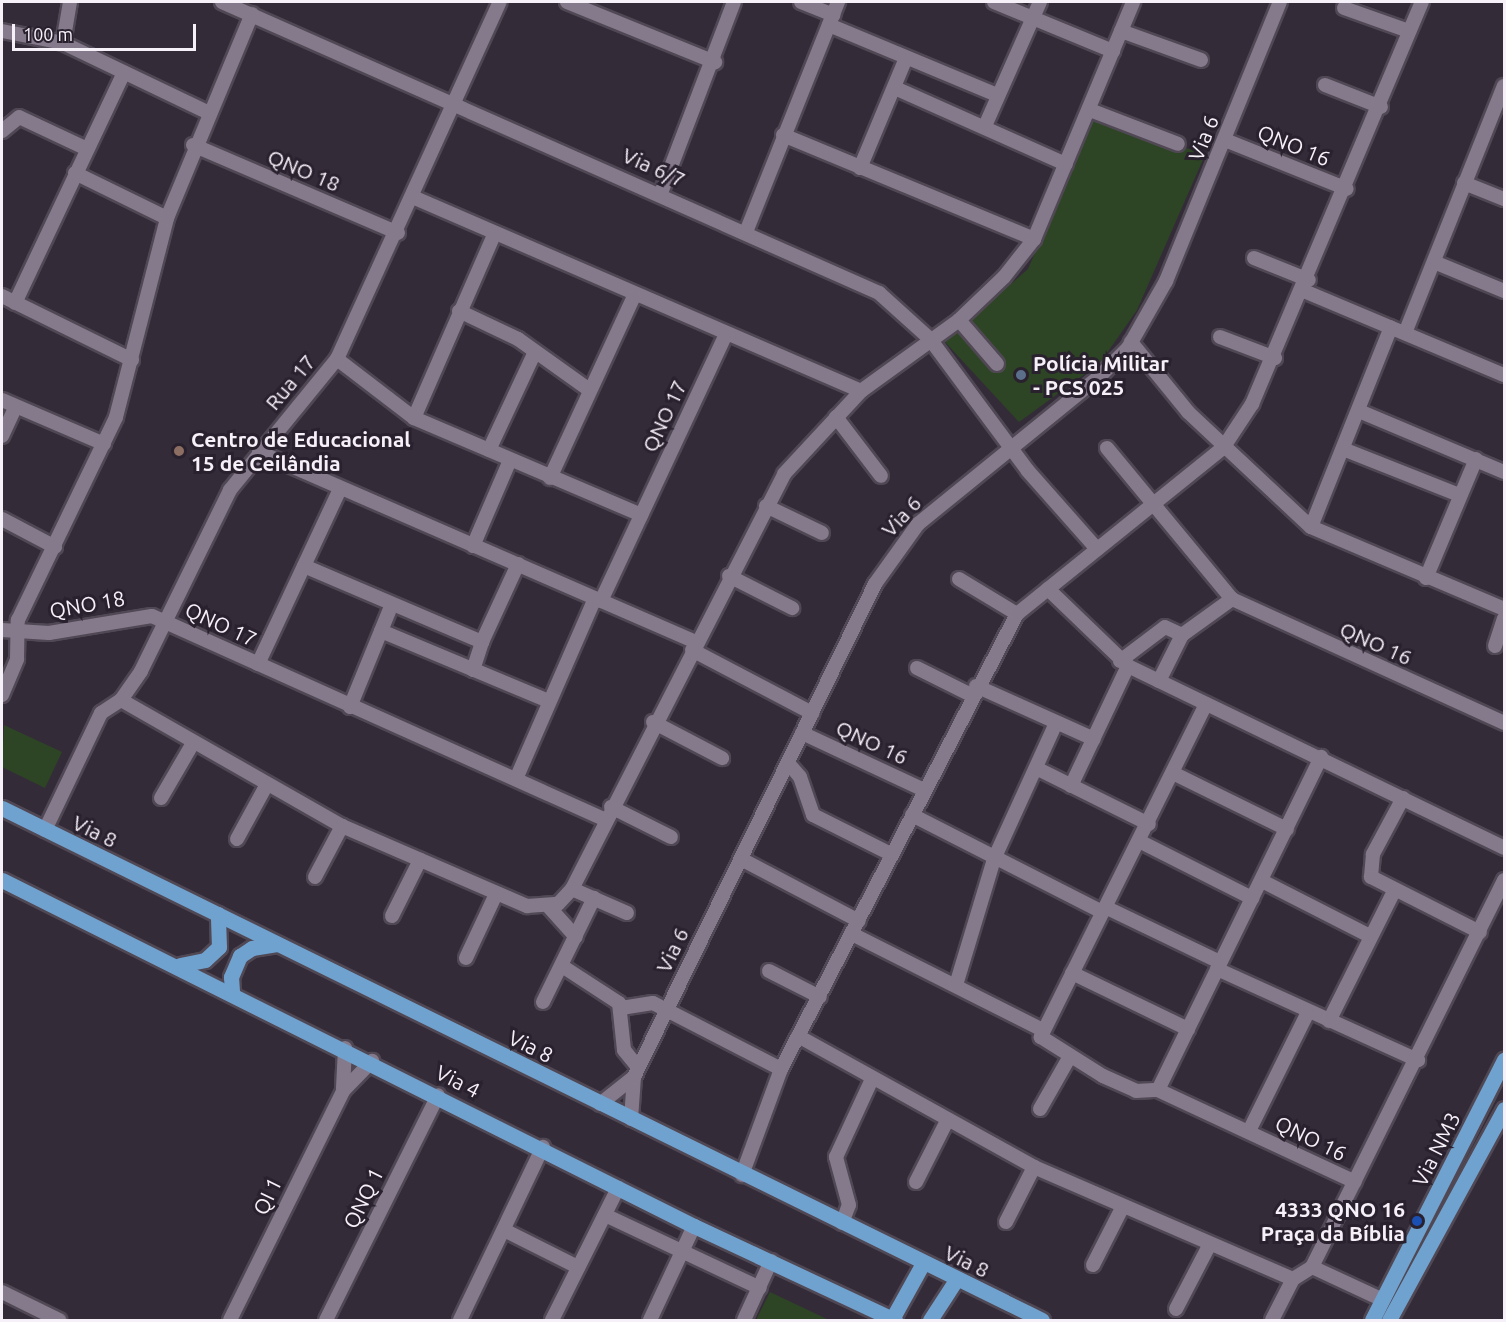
<!DOCTYPE html>
<meta charset="utf-8">
<style>
body{margin:0}
#map{position:relative;width:1506px;height:1322px;overflow:hidden;background:#342b39;font-family:Ubuntu,sans-serif}
div>[style]{position:absolute}
.green>*{inset:0;background:#2d4524}
.roads{filter:drop-shadow(2px 0 #504854) drop-shadow(-2px 0 #504854) drop-shadow(0 2px #504854) drop-shadow(0 -2px #504854)}
.minor>*{height:14px;margin:-7px;padding:0 7px;transform-origin:7px;border-radius:7px;background:#857a8b}
.major>*{height:15px;margin:-7.5px;padding:0 7.5px;transform-origin:7.5px;border-radius:7.5px;background:#70a2d0}
.dots>*{width:16px;height:16px;translate:-50% -50%;box-sizing:border-box;border:3px solid #2a212e;border-radius:50%}
span{translate:-50% -50%;white-space:nowrap;text-align:center;line-height:1.15;-webkit-text-stroke:6px #2a212e;paint-order:stroke}
.street-label{font-size:21px;color:#f6f0f9}
.poi-label{font-size:21px;color:#f6f0f9;font-weight:700}
.left{translate:0 -50%;text-align:left}
.right{translate:-100% -50%;text-align:right}
.frame{position:absolute;inset:0;border:3px solid #f6f0f9;pointer-events:none}
.scale{position:absolute;left:12px;top:24px;width:184px;height:27px;box-sizing:border-box;border:3px solid #f6f0f9;border-top:0;padding-left:8px;font-size:18px;line-height:21px;white-space:nowrap;color:#f6f0f9;-webkit-text-stroke:4px #2a212e;paint-order:stroke}
</style>
<div id="map">
<div class="green">
<i style="clip-path:polygon(1095px 114px,1205px 155px,1137px 310px,1100px 363px,1019px 422px,945px 342px,1028px 269px)"></i>
<i style="clip-path:polygon(4px 725px,62px 752px,45px 788px,2px 767px)"></i>
<i style="clip-path:polygon(770px 1292px,829px 1320px,756px 1320px)"></i>
</div>
<div class="roads">
<div class="minor">
<i style="left:222px;top:2px;width:719px;rotate:23.89deg"></i>
<i style="left:879px;top:293px;width:69px;rotate:42deg"></i>
<i style="left:930px;top:339px;width:164px;rotate:53.4deg"></i>
<i style="left:1028px;top:471px;width:104px;rotate:48.5deg"></i>
<i style="left:567px;top:2px;width:160px;rotate:22.1deg"></i>
<i style="left:801px;top:2px;width:35px;rotate:22deg"></i>
<i style="left:994px;top:2px;width:129px;rotate:22.4deg"></i>
<i style="left:1344px;top:8px;width:69px;rotate:19.5deg"></i>
<i style="left:829px;top:25px;width:182px;rotate:22.6deg"></i>
<i style="left:2px;top:31px;width:62px;rotate:11.1deg"></i>
<i style="left:63px;top:43px;width:160px;rotate:25.6deg"></i>
<i style="left:1121px;top:31px;width:85px;rotate:19.9deg"></i>
<i style="left:63px;top:43px;width:42px;rotate:-80.3deg"></i>
<i style="left:1325px;top:85px;width:60px;rotate:21.4deg"></i>
<i style="left:895px;top:88px;width:187px;rotate:24deg"></i>
<i style="left:1090px;top:110px;width:94px;rotate:21.1deg"></i>
<i style="left:985px;top:126px;width:136px;rotate:-66.1deg"></i>
<i style="left:2px;top:131px;width:22px;rotate:-39deg"></i>
<i style="left:19px;top:117px;width:75px;rotate:25.2deg"></i>
<i style="left:783px;top:135px;width:272px;rotate:22.5deg"></i>
<i style="left:1225px;top:140px;width:131px;rotate:21.9deg"></i>
<i style="left:193px;top:145px;width:223px;rotate:23.2deg"></i>
<i style="left:860px;top:168px;width:119px;rotate:-67.3deg"></i>
<i style="left:75px;top:173px;width:102px;rotate:26.1deg"></i>
<i style="left:1464px;top:183px;width:43px;rotate:21.8deg"></i>
<i style="left:661px;top:193px;width:204px;rotate:-69.1deg"></i>
<i style="left:415px;top:198px;width:486px;rotate:23.4deg"></i>
<i style="left:746px;top:232px;width:248px;rotate:-68.2deg"></i>
<i style="left:1254px;top:258px;width:59px;rotate:21.8deg"></i>
<i style="left:1434px;top:262px;width:76px;rotate:22.5deg"></i>
<i style="left:1304px;top:291px;width:217px;rotate:22.8deg"></i>
<i style="left:2px;top:296px;width:145px;rotate:26.2deg"></i>
<i style="left:15px;top:303px;width:255px;rotate:-64.7deg"></i>
<i style="left:459px;top:311px;width:65px;rotate:25.4deg"></i>
<i style="left:518px;top:339px;width:86px;rotate:35.5deg"></i>
<i style="left:959px;top:320px;width:58px;rotate:49.2deg"></i>
<i style="left:1405px;top:333px;width:266px;rotate:-68.2deg"></i>
<i style="left:1220px;top:337px;width:59px;rotate:20.9deg"></i>
<i style="left:1131px;top:342px;width:90px;rotate:50.8deg"></i>
<i style="left:1188px;top:412px;width:168px;rotate:43.1deg"></i>
<i style="left:1311px;top:527px;width:210px;rotate:23deg"></i>
<i style="left:337px;top:359px;width:97px;rotate:37.5deg"></i>
<i style="left:414px;top:418px;width:247px;rotate:23.1deg"></i>
<i style="left:2px;top:400px;width:111px;rotate:23.3deg"></i>
<i style="left:1359px;top:411px;width:157px;rotate:22.8deg"></i>
<i style="left:836px;top:417px;width:74px;rotate:52.7deg"></i>
<i style="left:414px;top:418px;width:200px;rotate:-66.4deg"></i>
<i style="left:2px;top:436px;width:31px;rotate:-65deg"></i>
<i style="left:1107px;top:448px;width:196px;rotate:50.4deg"></i>
<i style="left:1232px;top:599px;width:299px;rotate:24.5deg"></i>
<i style="left:1343px;top:449px;width:125px;rotate:21.6deg"></i>
<i style="left:489px;top:450px;width:108px;rotate:-64.9deg"></i>
<i style="left:259px;top:452px;width:476px;rotate:23.5deg"></i>
<i style="left:550px;top:478px;width:200px;rotate:-65.2deg"></i>
<i style="left:766px;top:506px;width:62px;rotate:25.7deg"></i>
<i style="left:2px;top:519px;width:60px;rotate:27.8deg"></i>
<i style="left:1311px;top:527px;width:215px;rotate:-68.2deg"></i>
<i style="left:473px;top:546px;width:94px;rotate:-66.7deg"></i>
<i style="left:304px;top:566px;width:194px;rotate:23.1deg"></i>
<i style="left:482px;top:642px;width:86px;rotate:-65.2deg"></i>
<i style="left:729px;top:576px;width:71px;rotate:26.9deg"></i>
<i style="left:1426px;top:578px;width:129px;rotate:-67.2deg"></i>
<i style="left:959px;top:579px;width:68px;rotate:31.1deg"></i>
<i style="left:1048px;top:589px;width:111px;rotate:43.9deg"></i>
<i style="left:1128px;top:666px;width:418px;rotate:25.8deg"></i>
<i style="left:601px;top:601px;width:295px;rotate:-64.9deg"></i>
<i style="left:2px;top:630px;width:47px;rotate:3.7deg"></i>
<i style="left:49px;top:633px;width:104px;rotate:-9.4deg"></i>
<i style="left:152px;top:616px;width:495px;rotate:24.2deg"></i>
<i style="left:381px;top:631px;width:181px;rotate:22.7deg"></i>
<i style="left:1495px;top:646px;width:29px;rotate:-72deg"></i>
<i style="left:692px;top:650px;width:136px;rotate:27.7deg"></i>
<i style="left:1120px;top:661px;width:56px;rotate:-37.1deg"></i>
<i style="left:1165px;top:627px;width:19px;rotate:25deg"></i>
<i style="left:258px;top:664px;width:193px;rotate:-64.9deg"></i>
<i style="left:917px;top:668px;width:60px;rotate:26.6deg"></i>
<i style="left:473px;top:670px;width:29px;rotate:-72deg"></i>
<i style="left:1159px;top:681px;width:51px;rotate:-63.4deg"></i>
<i style="left:1182px;top:635px;width:62px;rotate:-35.8deg"></i>
<i style="left:976px;top:686px;width:129px;rotate:24.2deg"></i>
<i style="left:2px;top:695px;width:39px;rotate:-67deg"></i>
<i style="left:17px;top:659px;width:39px;rotate:-89deg"></i>
<i style="left:18px;top:620px;width:225px;rotate:-64.2deg"></i>
<i style="left:116px;top:417px;width:205px;rotate:-75.6deg"></i>
<i style="left:167px;top:218px;width:221px;rotate:-67.4deg"></i>
<i style="left:121px;top:700px;width:254px;rotate:29.7deg"></i>
<i style="left:342px;top:826px;width:202px;rotate:23.4deg"></i>
<i style="left:527px;top:906px;width:31px;rotate:-4deg"></i>
<i style="left:558px;top:904px;width:21px;rotate:-47deg"></i>
<i style="left:572px;top:889px;width:466px;rotate:-62.9deg"></i>
<i style="left:784px;top:474px;width:113px;rotate:-47.1deg"></i>
<i style="left:861px;top:391px;width:121px;rotate:-35.9deg"></i>
<i style="left:959px;top:320px;width:62px;rotate:-43.7deg"></i>
<i style="left:1004px;top:277px;width:48px;rotate:-51.7deg"></i>
<i style="left:1034px;top:239px;width:257px;rotate:-67.3deg"></i>
<i style="left:1206px;top:704px;width:372px;rotate:116.4deg"></i>
<i style="left:1041px;top:1037px;width:73px;rotate:32.2deg"></i>
<i style="left:1103px;top:1076px;width:36px;rotate:24deg"></i>
<i style="left:1136px;top:1091px;width:22px;rotate:-3deg"></i>
<i style="left:1158px;top:1090px;width:217px;rotate:25deg"></i>
<i style="left:350px;top:707px;width:111px;rotate:-67.8deg"></i>
<i style="left:653px;top:722px;width:78px;rotate:27.6deg"></i>
<i style="left:802px;top:733px;width:135px;rotate:25deg"></i>
<i style="left:788px;top:763px;width:18px;rotate:49deg"></i>
<i style="left:800px;top:777px;width:40px;rotate:71.1deg"></i>
<i style="left:813px;top:815px;width:87px;rotate:26.6deg"></i>
<i style="left:1036px;top:768px;width:126px;rotate:26.4deg"></i>
<i style="left:1173px;top:773px;width:127px;rotate:26.2deg"></i>
<i style="left:516px;top:779px;width:197px;rotate:-66.4deg"></i>
<i style="left:1071px;top:786px;width:133px;rotate:-64.6deg"></i>
<i style="left:161px;top:798px;width:64px;rotate:-59.8deg"></i>
<i style="left:1403px;top:798px;width:64px;rotate:118.2deg"></i>
<i style="left:1373px;top:854px;width:23px;rotate:95deg"></i>
<i style="left:1371px;top:877px;width:122px;rotate:26.8deg"></i>
<i style="left:611px;top:807px;width:67px;rotate:26.6deg"></i>
<i style="left:912px;top:815px;width:213px;rotate:27deg"></i>
<i style="left:45px;top:830px;width:130px;rotate:-64.4deg"></i>
<i style="left:101px;top:713px;width:24px;rotate:-33deg"></i>
<i style="left:121px;top:700px;width:35px;rotate:-55deg"></i>
<i style="left:141px;top:671px;width:202px;rotate:-63.8deg"></i>
<i style="left:230px;top:490px;width:169px;rotate:-50.8deg"></i>
<i style="left:337px;top:359px;width:392px;rotate:-65.5deg"></i>
<i style="left:237px;top:839px;width:60px;rotate:-61.3deg"></i>
<i style="left:1139px;top:841px;width:127px;rotate:26.8deg"></i>
<i style="left:741px;top:859px;width:133px;rotate:27.7deg"></i>
<i style="left:315px;top:877px;width:58px;rotate:-62.1deg"></i>
<i style="left:1262px;top:881px;width:121px;rotate:27deg"></i>
<i style="left:572px;top:889px;width:60px;rotate:23.6deg"></i>
<i style="left:549px;top:907px;width:40px;rotate:48deg"></i>
<i style="left:1105px;top:907px;width:127px;rotate:25.6deg"></i>
<i style="left:392px;top:916px;width:63px;rotate:-63.4deg"></i>
<i style="left:852px;top:934px;width:214px;rotate:26.7deg"></i>
<i style="left:466px;top:958px;width:71px;rotate:-64.9deg"></i>
<i style="left:562px;top:966px;width:68px;rotate:33deg"></i>
<i style="left:619px;top:1003px;width:47px;rotate:83.9deg"></i>
<i style="left:624px;top:1050px;width:22px;rotate:51deg"></i>
<i style="left:1217px;top:969px;width:221px;rotate:24.4deg"></i>
<i style="left:769px;top:971px;width:57px;rotate:27deg"></i>
<i style="left:1072px;top:973px;width:129px;rotate:25.8deg"></i>
<i style="left:956px;top:985px;width:132px;rotate:-73.2deg"></i>
<i style="left:994px;top:859px;width:149px;rotate:-65.5deg"></i>
<i style="left:543px;top:1002px;width:116px;rotate:-63.9deg"></i>
<i style="left:621px;top:1008px;width:32px;rotate:-9deg"></i>
<i style="left:653px;top:1003px;width:144px;rotate:27.3deg"></i>
<i style="left:1329px;top:1021px;width:145px;rotate:-63.4deg"></i>
<i style="left:798px;top:1036px;width:270px;rotate:29deg"></i>
<i style="left:1034px;top:1167px;width:282px;rotate:23.4deg"></i>
<i style="left:1293px;top:1279px;width:22px;rotate:-32deg"></i>
<i style="left:1312px;top:1267px;width:432px;rotate:-63.6deg"></i>
<i style="left:343px;top:1088px;width:40px;rotate:-87.1deg"></i>
<i style="left:1158px;top:1090px;width:371px;rotate:-63.9deg"></i>
<i style="left:600px;top:1104px;width:43px;rotate:-38.5deg"></i>
<i style="left:1040px;top:1109px;width:59px;rotate:-60.4deg"></i>
<i style="left:631px;top:1119px;width:42px;rotate:-85.9deg"></i>
<i style="left:634px;top:1077px;width:549px;rotate:-63.95deg"></i>
<i style="left:875px;top:584px;width:74px;rotate:-54.4deg"></i>
<i style="left:918px;top:524px;width:233px;rotate:-39.1deg"></i>
<i style="left:1099px;top:377px;width:41px;rotate:-45deg"></i>
<i style="left:1128px;top:348px;width:77px;rotate:-60.4deg"></i>
<i style="left:1166px;top:281px;width:301px;rotate:-67.8deg"></i>
<i style="left:1249px;top:1131px;width:131px;rotate:-63.6deg"></i>
<i style="left:742px;top:1175px;width:113px;rotate:-69.8deg"></i>
<i style="left:781px;top:1069px;width:513px;rotate:-62.59deg"></i>
<i style="left:1017px;top:614px;width:265px;rotate:-38.9deg"></i>
<i style="left:1223px;top:448px;width:53px;rotate:-56.6deg"></i>
<i style="left:1252px;top:404px;width:436px;rotate:-67.1deg"></i>
<i style="left:916px;top:1182px;width:68px;rotate:-63.1deg"></i>
<i style="left:605px;top:1215px;width:171px;rotate:25.2deg"></i>
<i style="left:1006px;top:1222px;width:62px;rotate:-63deg"></i>
<i style="left:842px;top:1223px;width:19px;rotate:-69deg"></i>
<i style="left:849px;top:1205px;width:50px;rotate:-105.2deg"></i>
<i style="left:836px;top:1157px;width:86px;rotate:-65.2deg"></i>
<i style="left:504px;top:1230px;width:83px;rotate:26.6deg"></i>
<i style="left:1093px;top:1265px;width:64px;rotate:-63deg"></i>
<i style="left:1312px;top:1267px;width:78px;rotate:24.9deg"></i>
<i style="left:2px;top:1292px;width:64px;rotate:26.2deg"></i>
<i style="left:1176px;top:1309px;width:73px;rotate:-62.4deg"></i>
<i style="left:230px;top:1320px;width:255px;rotate:-63.7deg"></i>
<i style="left:343px;top:1091px;width:42px;rotate:-46deg"></i>
<i style="left:326px;top:1320px;width:251px;rotate:-63.5deg"></i>
<i style="left:460px;top:1320px;width:192px;rotate:-64.4deg"></i>
<i style="left:552px;top:1320px;width:148px;rotate:-63.4deg"></i>
<i style="left:650px;top:1320px;width:104px;rotate:-64.9deg"></i>
<i style="left:744px;top:1320px;width:65px;rotate:-65.4deg"></i>
<i style="left:1272px;top:1320px;width:46px;rotate:-62.9deg"></i>
</div>
<div class="major">
<i style="left:2px;top:808px;width:1159px;rotate:26.21deg"></i>
<i style="left:2px;top:880px;width:774px;rotate:26.57deg"></i>
<i style="left:694px;top:1226px;width:222px;rotate:25.1deg"></i>
<i style="left:180px;top:965px;width:25px;rotate:-11deg"></i>
<i style="left:205px;top:960px;width:19px;rotate:-43deg"></i>
<i style="left:219px;top:947px;width:33px;rotate:-92deg"></i>
<i style="left:232px;top:991px;width:14px;rotate:-94deg"></i>
<i style="left:231px;top:977px;width:23px;rotate:-67deg"></i>
<i style="left:240px;top:956px;width:14px;rotate:-34deg"></i>
<i style="left:252px;top:948px;width:25px;rotate:-9deg"></i>
<i style="left:892px;top:1319px;width:64px;rotate:-61deg"></i>
<i style="left:930px;top:1320px;width:48px;rotate:-57deg"></i>
<i style="left:1372px;top:1320px;width:292px;rotate:-63.1deg"></i>
<i style="left:1389px;top:1320px;width:240px;rotate:-61.4deg"></i>
</div>
</div>
<div class="dots">
<i style="left:1021px;top:375px;background:#5c6f8a"></i>
<i style="left:179px;top:451px;background:#8d6e63"></i>
<i style="left:1417px;top:1221px;background:#1a4fb4"></i>
</div>
<div class="street-label">
<span style="left:1203px;top:138px;rotate:-68deg">Via 6</span>
<span style="left:1294px;top:145px;rotate:22deg">QNO 16</span>
<span style="left:654px;top:167px;rotate:24deg">Via 6/7</span>
<span style="left:304px;top:170px;rotate:23deg">QNO 18</span>
<span style="left:290px;top:382px;rotate:-50deg">Rua 17</span>
<span style="left:664px;top:416px;rotate:-65deg">QNO 17</span>
<span style="left:901px;top:516px;rotate:-47deg">Via 6</span>
<span style="left:87px;top:604px;rotate:-10deg">QNO 18</span>
<span style="left:221px;top:624px;rotate:25deg">QNO 17</span>
<span style="left:1376px;top:643px;rotate:24deg">QNO 16</span>
<span style="left:872px;top:742px;rotate:25deg">QNO 16</span>
<span style="left:95px;top:831px;rotate:26deg">Via 8</span>
<span style="left:672px;top:950px;rotate:-64deg">Via 6</span>
<span style="left:531px;top:1046px;rotate:26deg">Via 8</span>
<span style="left:458px;top:1081px;rotate:27deg">Via 4</span>
<span style="left:1311px;top:1138px;rotate:26deg">QNO 16</span>
<span style="left:1436px;top:1149px;rotate:-63deg">Via NM3</span>
<span style="left:267px;top:1196px;rotate:-64deg">QI 1</span>
<span style="left:363px;top:1198px;rotate:-64deg">QNQ 1</span>
<span style="left:967px;top:1261px;rotate:26deg">Via 8</span>
</div>
<div class="poi-label">
<span class="left" style="left:1033px;top:375px">Polícia Militar<br>- PCS 025</span>
<span class="left" style="left:191px;top:451px">Centro de Educacional<br>15 de Ceilândia</span>
<span class="right" style="left:1405px;top:1221px">4333 QNO 16<br>Praça da Bíblia</span>
</div>
<div class="frame"></div>
<div class="scale">100 m</div>
</div>
